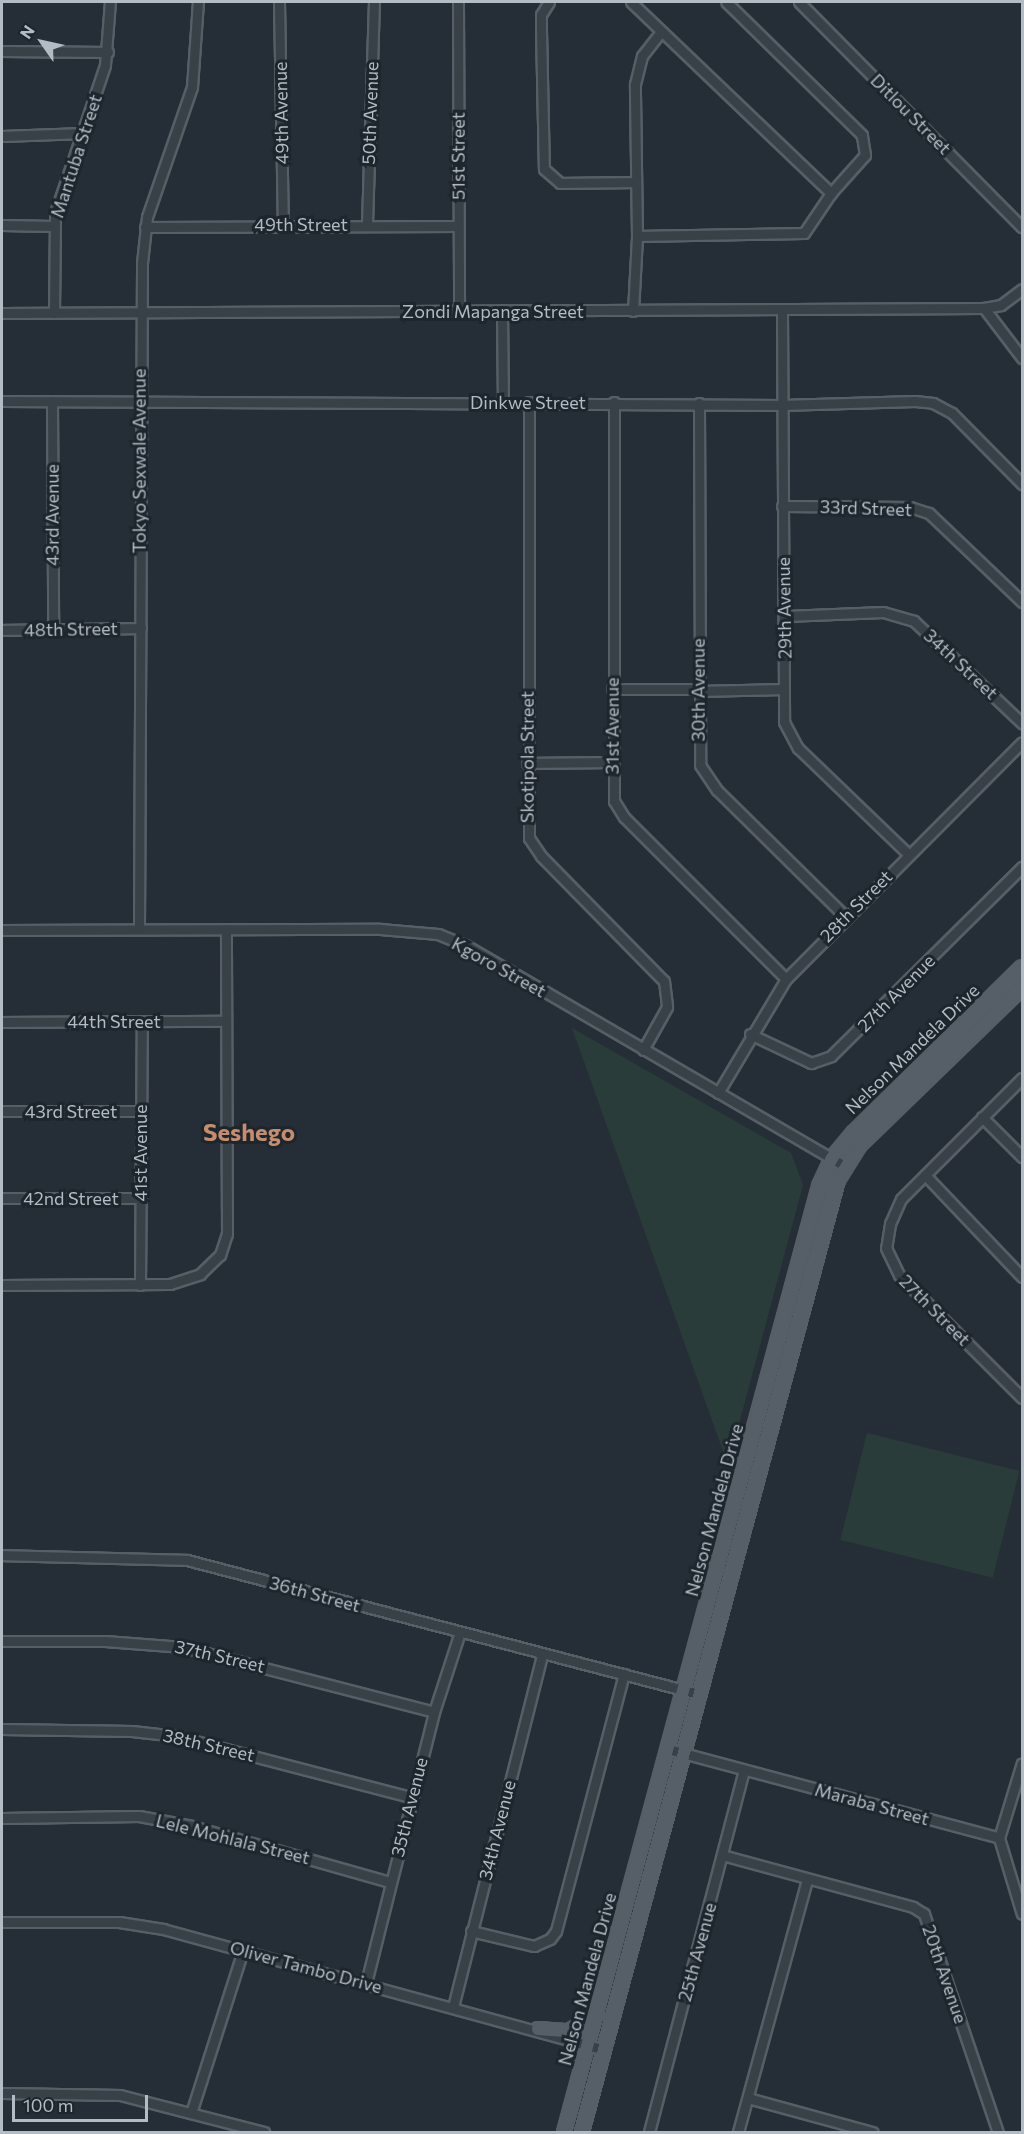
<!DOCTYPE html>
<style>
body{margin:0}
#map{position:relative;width:1024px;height:2134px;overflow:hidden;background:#252e37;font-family:Commissioner,sans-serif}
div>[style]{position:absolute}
.green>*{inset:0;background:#2a3c3a;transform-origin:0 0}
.roads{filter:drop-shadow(2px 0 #565e66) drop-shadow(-2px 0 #565e66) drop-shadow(0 2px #565e66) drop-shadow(0 -2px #565e66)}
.minor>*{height:9px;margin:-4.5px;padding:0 4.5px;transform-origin:4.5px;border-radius:4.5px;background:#384048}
.major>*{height:12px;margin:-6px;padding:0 6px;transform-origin:6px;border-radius:6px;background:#565f68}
span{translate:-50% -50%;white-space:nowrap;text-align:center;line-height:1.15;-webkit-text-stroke:6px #1d252d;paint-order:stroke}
.street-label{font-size:18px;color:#b3bbc4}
.district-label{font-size:24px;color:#c58d6d;font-weight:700}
.frame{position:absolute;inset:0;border:3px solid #b3bbc4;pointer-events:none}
.north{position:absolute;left:12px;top:12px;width:60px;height:60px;-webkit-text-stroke:4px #1d252d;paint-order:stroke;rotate:304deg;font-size:16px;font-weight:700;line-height:24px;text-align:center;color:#b3bbc4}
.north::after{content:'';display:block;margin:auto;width:21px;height:27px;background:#b3bbc4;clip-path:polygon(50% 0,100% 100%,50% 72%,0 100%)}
.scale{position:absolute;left:12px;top:2095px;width:136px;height:27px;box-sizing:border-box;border:3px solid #b3bbc4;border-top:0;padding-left:8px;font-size:18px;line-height:21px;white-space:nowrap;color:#b3bbc4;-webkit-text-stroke:4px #1d252d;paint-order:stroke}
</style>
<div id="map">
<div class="green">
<i style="clip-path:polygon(572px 1028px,791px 1153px,803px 1185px,728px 1465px)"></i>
<i style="left:867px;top:1433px;width:157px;height:110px;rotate:14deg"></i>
</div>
<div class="roads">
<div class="minor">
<i style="left:279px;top:2px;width:222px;rotate:89deg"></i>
<i style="left:458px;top:2px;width:308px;rotate:89.8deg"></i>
<i style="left:549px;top:2px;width:15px;rotate:122deg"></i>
<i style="left:541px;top:15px;width:15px;rotate:90deg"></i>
<i style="left:541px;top:30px;width:139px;rotate:88.8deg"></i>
<i style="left:544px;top:169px;width:21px;rotate:41deg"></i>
<i style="left:560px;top:183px;width:76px;rotate:-0.8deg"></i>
<i style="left:631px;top:2px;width:277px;rotate:43.7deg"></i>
<i style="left:799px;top:2px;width:317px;rotate:45.3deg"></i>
<i style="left:2px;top:51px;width:106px;rotate:0.5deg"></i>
<i style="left:2px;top:136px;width:81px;rotate:-2.1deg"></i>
<i style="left:367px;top:224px;width:222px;rotate:-88.2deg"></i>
<i style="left:2px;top:225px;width:51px;rotate:1.1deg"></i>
<i style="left:145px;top:227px;width:313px;rotate:-0.2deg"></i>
<i style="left:637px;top:236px;width:167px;rotate:-1deg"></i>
<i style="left:804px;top:233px;width:48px;rotate:-56deg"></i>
<i style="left:831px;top:193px;width:51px;rotate:-48.2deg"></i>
<i style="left:865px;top:155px;width:20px;rotate:-99deg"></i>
<i style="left:862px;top:135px;width:190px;rotate:-135.6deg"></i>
<i style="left:984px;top:308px;width:63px;rotate:52.8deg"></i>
<i style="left:502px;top:310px;width:92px;rotate:89.4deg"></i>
<i style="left:633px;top:311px;width:75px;rotate:-86.9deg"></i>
<i style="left:637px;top:236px;width:152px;rotate:-90.8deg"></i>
<i style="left:635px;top:84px;width:29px;rotate:-76deg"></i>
<i style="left:642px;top:56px;width:31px;rotate:-52deg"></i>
<i style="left:782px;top:311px;width:411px;rotate:89.7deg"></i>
<i style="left:784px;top:722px;width:30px;rotate:62deg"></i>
<i style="left:798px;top:748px;width:153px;rotate:43.9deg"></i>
<i style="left:2px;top:313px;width:982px;rotate:-0.29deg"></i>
<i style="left:984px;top:308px;width:17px;rotate:-10deg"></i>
<i style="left:1001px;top:305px;width:26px;rotate:-37deg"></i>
<i style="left:54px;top:313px;width:100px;rotate:-89.4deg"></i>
<i style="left:55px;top:213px;width:156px;rotate:-71.3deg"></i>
<i style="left:105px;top:65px;width:63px;rotate:-85.5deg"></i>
<i style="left:2px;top:401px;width:779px;rotate:0.29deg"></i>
<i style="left:781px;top:405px;width:134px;rotate:-1.7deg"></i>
<i style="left:915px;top:401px;width:18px;rotate:6deg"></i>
<i style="left:933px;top:403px;width:21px;rotate:28deg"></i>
<i style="left:952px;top:413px;width:100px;rotate:45.4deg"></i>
<i style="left:52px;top:401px;width:229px;rotate:89.7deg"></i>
<i style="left:529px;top:402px;width:436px;rotate:90deg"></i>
<i style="left:529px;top:838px;width:22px;rotate:56deg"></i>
<i style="left:541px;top:856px;width:175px;rotate:45.5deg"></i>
<i style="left:664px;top:981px;width:26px;rotate:83deg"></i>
<i style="left:667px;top:1007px;width:49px;rotate:119.2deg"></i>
<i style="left:614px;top:402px;width:399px;rotate:90deg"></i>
<i style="left:614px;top:801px;width:19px;rotate:58deg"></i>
<i style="left:624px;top:817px;width:229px;rotate:45deg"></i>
<i style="left:699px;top:403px;width:362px;rotate:89.8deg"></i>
<i style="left:700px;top:765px;width:30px;rotate:56deg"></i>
<i style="left:717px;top:790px;width:181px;rotate:44.6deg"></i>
<i style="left:782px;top:506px;width:128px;rotate:0.4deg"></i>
<i style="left:910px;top:507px;width:20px;rotate:18deg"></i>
<i style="left:929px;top:513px;width:129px;rotate:43.7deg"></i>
<i style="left:786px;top:616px;width:97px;rotate:-2.4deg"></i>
<i style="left:883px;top:612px;width:32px;rotate:16deg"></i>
<i style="left:914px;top:621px;width:149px;rotate:43.4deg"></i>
<i style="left:2px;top:630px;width:139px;rotate:-0.8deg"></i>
<i style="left:612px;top:689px;width:86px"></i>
<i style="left:698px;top:691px;width:86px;rotate:-1.3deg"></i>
<i style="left:527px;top:763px;width:84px;rotate:-0.7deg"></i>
<i style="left:139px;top:929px;width:666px;rotate:-89.74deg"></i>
<i style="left:142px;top:263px;width:46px;rotate:-83.8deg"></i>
<i style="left:147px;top:217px;width:138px;rotate:-70.9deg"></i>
<i style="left:192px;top:87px;width:85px;rotate:-86deg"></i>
<i style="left:2px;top:930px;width:378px;rotate:-0.2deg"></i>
<i style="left:380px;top:929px;width:58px;rotate:4.9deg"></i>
<i style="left:438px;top:934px;width:29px;rotate:22deg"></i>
<i style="left:465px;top:945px;width:439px;rotate:30.2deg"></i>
<i style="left:2px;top:1022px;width:224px;rotate:-0.3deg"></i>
<i style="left:750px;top:1034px;width:68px;rotate:25.4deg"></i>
<i style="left:811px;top:1063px;width:21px;rotate:-19deg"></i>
<i style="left:831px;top:1056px;width:269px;rotate:-44.7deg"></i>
<i style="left:1022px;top:1078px;width:171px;rotate:135deg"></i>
<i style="left:901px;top:1199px;width:27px;rotate:114deg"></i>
<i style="left:890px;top:1224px;width:24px;rotate:99deg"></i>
<i style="left:886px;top:1248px;width:30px;rotate:64deg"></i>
<i style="left:899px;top:1275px;width:174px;rotate:45deg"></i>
<i style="left:718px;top:1093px;width:133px;rotate:-59.2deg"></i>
<i style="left:786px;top:979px;width:334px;rotate:-45.1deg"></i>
<i style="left:2px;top:1111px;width:138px"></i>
<i style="left:982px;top:1117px;width:57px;rotate:45deg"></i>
<i style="left:925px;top:1175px;width:141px;rotate:46.4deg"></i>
<i style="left:2px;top:1198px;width:138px"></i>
<i style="left:2px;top:1285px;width:168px;rotate:-0.3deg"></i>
<i style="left:170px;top:1284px;width:32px;rotate:-18deg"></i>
<i style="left:200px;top:1274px;width:28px;rotate:-44deg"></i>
<i style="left:220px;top:1255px;width:22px;rotate:-72deg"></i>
<i style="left:227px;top:1234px;width:305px;rotate:-90.2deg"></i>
<i style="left:140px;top:1285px;width:264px;rotate:-89.6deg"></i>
<i style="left:2px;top:1555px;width:185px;rotate:1.5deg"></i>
<i style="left:187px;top:1560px;width:529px;rotate:14.67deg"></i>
<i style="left:2px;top:1641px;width:103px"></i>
<i style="left:105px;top:1641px;width:78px;rotate:4.4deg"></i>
<i style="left:183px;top:1647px;width:259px;rotate:14.5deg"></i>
<i style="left:2px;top:1729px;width:130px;rotate:0.9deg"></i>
<i style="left:132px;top:1731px;width:44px;rotate:6.5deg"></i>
<i style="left:176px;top:1736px;width:243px;rotate:14.6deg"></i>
<i style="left:668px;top:1749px;width:343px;rotate:15deg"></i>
<i style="left:2px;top:1818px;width:137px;rotate:-0.8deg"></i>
<i style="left:139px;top:1816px;width:54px;rotate:10.7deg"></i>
<i style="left:192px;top:1826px;width:206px;rotate:15.8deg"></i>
<i style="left:999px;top:1838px;width:79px;rotate:73.2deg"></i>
<i style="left:999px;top:1838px;width:78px;rotate:-73deg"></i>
<i style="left:722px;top:1855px;width:198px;rotate:15.2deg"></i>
<i style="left:913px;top:1907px;width:13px;rotate:32deg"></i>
<i style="left:924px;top:1914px;width:230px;rotate:71.3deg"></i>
<i style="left:2px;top:1922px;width:117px"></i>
<i style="left:119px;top:1922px;width:45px;rotate:9deg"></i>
<i style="left:163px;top:1929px;width:457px;rotate:15.3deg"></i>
<i style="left:471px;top:1931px;width:65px;rotate:13.4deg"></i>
<i style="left:534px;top:1946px;width:17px;rotate:-24deg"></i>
<i style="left:550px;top:1939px;width:10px;rotate:-53deg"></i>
<i style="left:556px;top:1931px;width:266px;rotate:-75.2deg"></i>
<i style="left:366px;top:1983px;width:279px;rotate:-75.9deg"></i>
<i style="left:434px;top:1712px;width:84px;rotate:-72deg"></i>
<i style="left:453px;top:2007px;width:364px;rotate:-75.8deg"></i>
<i style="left:2px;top:2093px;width:118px;rotate:1deg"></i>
<i style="left:120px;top:2095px;width:149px;rotate:14.4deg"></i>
<i style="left:748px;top:2098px;width:129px;rotate:15.3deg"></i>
<i style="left:191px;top:2113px;width:171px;rotate:-72.3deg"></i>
<i style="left:649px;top:2132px;width:374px;rotate:-75.3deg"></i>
<i style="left:738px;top:2132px;width:261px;rotate:-74.7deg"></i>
</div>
<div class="major">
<i style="left:538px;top:2029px;width:31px;rotate:4deg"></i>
<i style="left:569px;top:2031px;width:33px;rotate:-31deg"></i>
<i style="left:564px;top:2132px;width:980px;rotate:-74.91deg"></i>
<i style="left:819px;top:1186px;width:31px;rotate:-65deg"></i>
<i style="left:832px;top:1158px;width:34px;rotate:-50deg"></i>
<i style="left:854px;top:1132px;width:235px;rotate:-44.5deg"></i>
<i style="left:582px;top:2132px;width:986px;rotate:-74.95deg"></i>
<i style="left:838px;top:1180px;width:40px;rotate:-58deg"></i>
<i style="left:859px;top:1146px;width:227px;rotate:-44.1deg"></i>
</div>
</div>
<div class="street-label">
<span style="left:281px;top:113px;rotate:-91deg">49th Avenue</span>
<span style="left:370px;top:113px;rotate:-88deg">50th Avenue</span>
<span style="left:911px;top:114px;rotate:45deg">Ditlou Street</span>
<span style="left:76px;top:156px;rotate:-72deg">Mantuba Street</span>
<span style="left:458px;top:156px;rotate:-90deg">51st Street</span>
<span style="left:301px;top:224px">49th Street</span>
<span style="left:493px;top:311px">Zondi Mapanga Street</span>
<span style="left:528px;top:402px">Dinkwe Street</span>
<span style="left:139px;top:461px;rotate:-90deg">Tokyo Sexwale Avenue</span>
<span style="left:866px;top:508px;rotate:2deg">33rd Street</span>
<span style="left:52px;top:515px;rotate:-90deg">43rd Avenue</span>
<span style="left:784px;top:608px;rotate:-91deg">29th Avenue</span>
<span style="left:71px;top:629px;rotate:-1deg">48th Street</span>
<span style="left:961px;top:664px;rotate:43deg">34th Street</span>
<span style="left:698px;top:690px;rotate:-90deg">30th Avenue</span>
<span style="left:612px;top:726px;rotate:-90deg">31st Avenue</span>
<span style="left:527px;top:757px;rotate:-90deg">Skotipola Street</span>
<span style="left:856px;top:906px;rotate:-45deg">28th Street</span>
<span style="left:499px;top:967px;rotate:29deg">Kgoro Street</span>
<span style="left:896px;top:993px;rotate:-45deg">27th Avenue</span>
<span style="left:114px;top:1021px">44th Street</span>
<span style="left:912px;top:1049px;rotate:-44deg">Nelson Mandela Drive</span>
<span style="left:71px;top:1111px">43rd Street</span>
<span style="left:140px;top:1153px;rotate:-90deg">41st Avenue</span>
<span style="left:71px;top:1198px">42nd Street</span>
<span style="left:935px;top:1310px;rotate:45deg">27th Street</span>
<span style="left:714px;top:1510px;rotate:-75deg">Nelson Mandela Drive</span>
<span style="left:315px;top:1594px;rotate:15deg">36th Street</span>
<span style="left:220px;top:1656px;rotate:13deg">37th Street</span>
<span style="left:209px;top:1745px;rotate:13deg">38th Street</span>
<span style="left:872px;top:1804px;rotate:15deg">Maraba Street</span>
<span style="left:409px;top:1807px;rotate:-76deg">35th Avenue</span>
<span style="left:497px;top:1830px;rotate:-76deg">34th Avenue</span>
<span style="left:233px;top:1839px;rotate:14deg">Lele Mohlala Street</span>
<span style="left:697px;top:1952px;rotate:-75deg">25th Avenue</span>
<span style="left:306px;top:1967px;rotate:15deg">Oliver Tambo Drive</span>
<span style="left:945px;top:1974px;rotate:71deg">20th Avenue</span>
<span style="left:587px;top:1979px;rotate:-75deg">Nelson Mandela Drive</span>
</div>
<div class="district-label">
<span style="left:249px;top:1132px">Seshego</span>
</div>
<div class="frame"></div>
<div class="north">N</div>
<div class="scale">100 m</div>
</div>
